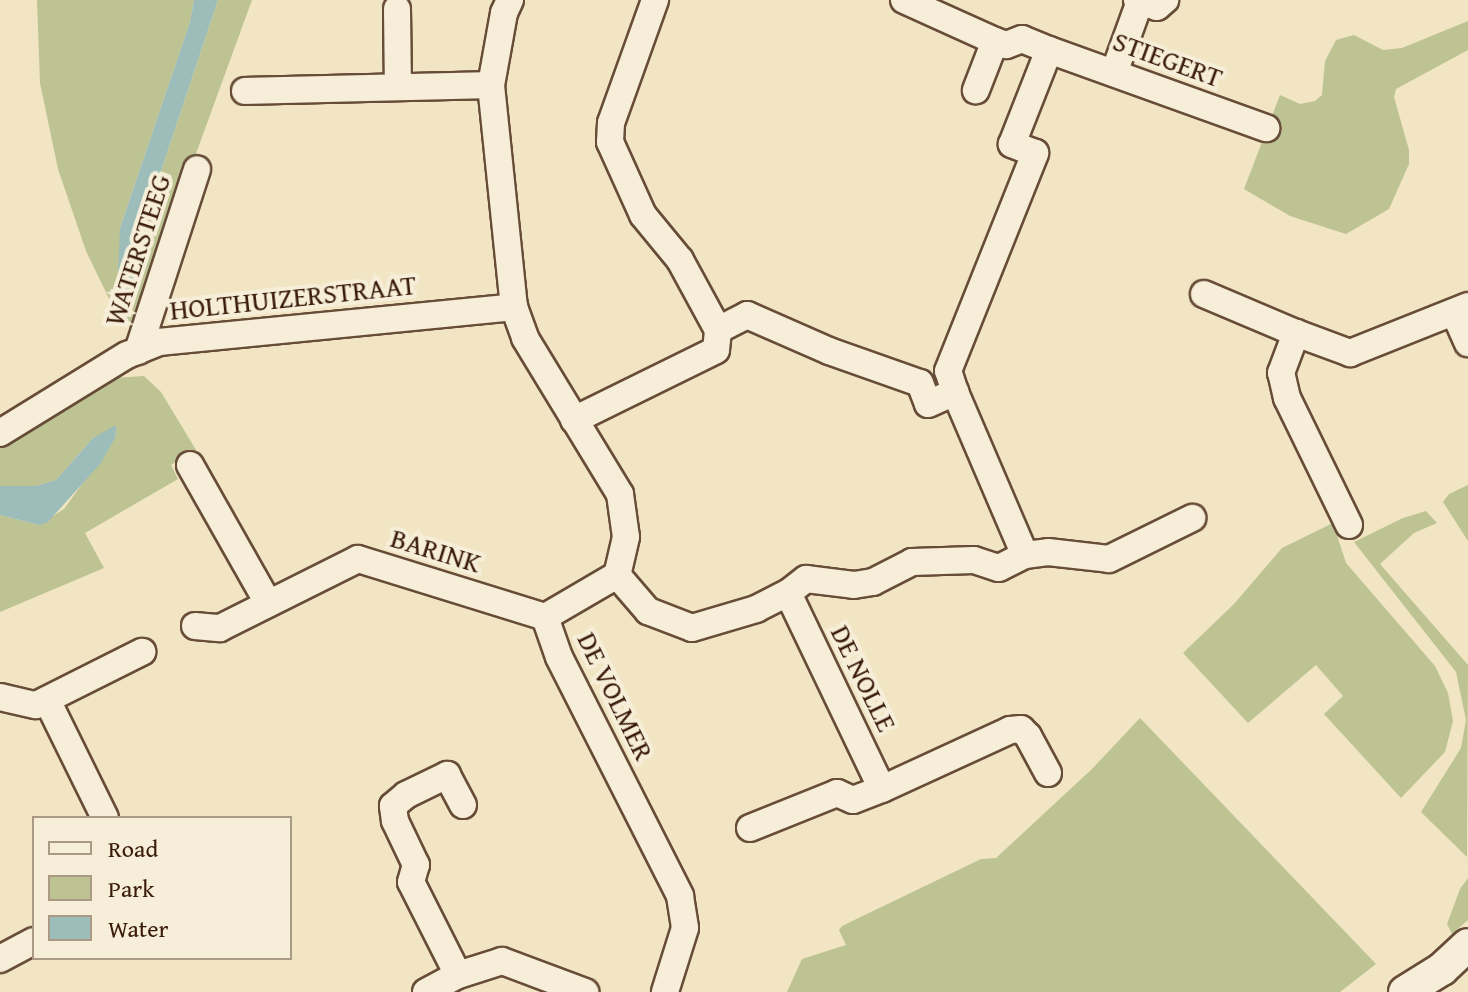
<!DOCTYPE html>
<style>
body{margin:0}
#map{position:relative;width:1468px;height:992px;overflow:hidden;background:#f1e5c3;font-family:"Gentium Book Plus",serif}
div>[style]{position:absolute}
.green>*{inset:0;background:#bdc392}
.water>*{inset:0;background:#9dbdbb}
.roads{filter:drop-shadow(2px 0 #674c38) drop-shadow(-2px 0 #674c38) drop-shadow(0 2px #674c38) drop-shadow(0 -2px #674c38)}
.minor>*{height:26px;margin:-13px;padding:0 13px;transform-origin:13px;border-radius:13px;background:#f6eed8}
.tertiary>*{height:32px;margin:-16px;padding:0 16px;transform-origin:16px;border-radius:16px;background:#f6eed8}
span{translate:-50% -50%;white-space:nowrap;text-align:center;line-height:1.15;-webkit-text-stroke:8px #f6eed8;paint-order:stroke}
.street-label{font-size:28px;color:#391909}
.legend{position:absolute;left:32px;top:816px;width:260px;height:144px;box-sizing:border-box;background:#f6eed8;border:2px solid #aa9985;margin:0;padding:10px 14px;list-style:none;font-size:24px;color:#391909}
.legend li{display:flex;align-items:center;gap:16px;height:40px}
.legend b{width:40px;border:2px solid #aa9985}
</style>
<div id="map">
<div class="green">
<i style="clip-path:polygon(37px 0,194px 0,190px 22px,120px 228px,127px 305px,131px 305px,136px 287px,142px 228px,218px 0,252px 0,135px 321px,130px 323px,119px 319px,86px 251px,58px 169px,40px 83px)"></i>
<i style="clip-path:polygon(1468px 21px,1468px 50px,1396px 89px,1394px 97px,1409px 150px,1409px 164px,1389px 209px,1346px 234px,1290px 216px,1244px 189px,1280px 95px,1300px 104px,1315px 101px,1322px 95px,1325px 61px,1336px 40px,1354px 35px,1383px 50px,1402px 48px)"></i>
<i style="clip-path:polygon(144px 376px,161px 392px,196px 450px,171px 465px,178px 479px,85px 533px,104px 568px,0 612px,0 515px,39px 525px,64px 509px,115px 438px,117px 427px,93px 438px,56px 480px,36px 486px,0 486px,0 439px,115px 378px)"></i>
<i style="clip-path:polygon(1468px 485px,1468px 541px,1443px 502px,1449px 494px)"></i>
<i style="clip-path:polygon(1426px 511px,1437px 523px,1414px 533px,1380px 564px,1468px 665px,1467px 857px,1421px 812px,1461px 748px,1466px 720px,1456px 672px,1354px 542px,1403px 518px)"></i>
<i style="clip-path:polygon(1333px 523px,1346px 563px,1435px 666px,1448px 693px,1453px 721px,1445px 752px,1401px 798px,1324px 714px,1343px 696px,1316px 665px,1248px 723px,1183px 653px,1234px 604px,1282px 548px)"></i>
<i style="clip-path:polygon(1140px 718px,1376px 964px,1340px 992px,787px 992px,802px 959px,846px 945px,839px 930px,842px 926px,981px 859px,996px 858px,1092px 769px)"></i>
<i style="clip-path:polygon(1468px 878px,1468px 920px,1452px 934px,1447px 924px,1460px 889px)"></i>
</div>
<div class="water">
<i style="clip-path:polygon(194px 0,218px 0,142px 228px,136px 287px,131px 305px,127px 305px,117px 297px,120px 228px,190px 22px)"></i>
<i style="clip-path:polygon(114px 426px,117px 427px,115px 438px,101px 463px,48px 522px,39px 525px,0 515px,0 486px,36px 486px,56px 480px,93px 438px)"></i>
</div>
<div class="roads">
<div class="minor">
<i style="left:510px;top:0;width:14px;rotate:115deg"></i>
<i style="left:504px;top:13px;width:73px;rotate:100.2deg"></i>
<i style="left:491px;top:85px;width:223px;rotate:84.1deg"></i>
<i style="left:514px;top:307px;width:33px;rotate:70deg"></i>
<i style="left:525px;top:338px;width:183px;rotate:58.7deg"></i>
<i style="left:620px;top:494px;width:43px;rotate:82.1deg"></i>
<i style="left:626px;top:537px;width:39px;rotate:103deg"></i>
<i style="left:617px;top:575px;width:83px;rotate:149.7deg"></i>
<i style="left:545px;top:617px;width:42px;rotate:70.7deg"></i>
<i style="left:559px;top:657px;width:268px;rotate:63.1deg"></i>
<i style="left:680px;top:896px;width:32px;rotate:81deg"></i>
<i style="left:685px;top:928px;width:67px;rotate:107.4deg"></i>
<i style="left:904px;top:0;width:100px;rotate:24.3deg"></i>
<i style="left:995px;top:41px;width:53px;rotate:111.2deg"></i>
<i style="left:1137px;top:0;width:21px;rotate:19deg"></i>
<i style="left:1157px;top:7px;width:11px;rotate:-41deg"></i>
<i style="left:397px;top:9px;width:78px;rotate:89.3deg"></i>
<i style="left:1049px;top:50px;width:231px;rotate:19.8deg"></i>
<i style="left:1114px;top:73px;width:77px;rotate:-70.1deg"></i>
<i style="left:245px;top:91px;width:246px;rotate:-1.4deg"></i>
<i style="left:1204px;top:294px;width:100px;rotate:23deg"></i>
<i style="left:1455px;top:314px;width:32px;rotate:66deg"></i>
<i style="left:718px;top:330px;width:33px;rotate:-27deg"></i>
<i style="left:747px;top:315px;width:90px;rotate:23.7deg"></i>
<i style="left:829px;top:351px;width:96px;rotate:19.4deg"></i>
<i style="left:920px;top:383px;width:22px;rotate:69deg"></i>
<i style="left:928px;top:404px;width:30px;rotate:-24deg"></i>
<i style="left:955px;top:392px;width:22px;rotate:-108deg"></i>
<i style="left:948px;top:371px;width:235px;rotate:-68.2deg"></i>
<i style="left:1035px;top:153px;width:25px;rotate:-159deg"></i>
<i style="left:1012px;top:144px;width:101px;rotate:-68.5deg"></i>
<i style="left:1049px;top:50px;width:29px;rotate:-158deg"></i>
<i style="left:1022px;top:39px;width:17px;rotate:159deg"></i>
<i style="left:1006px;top:45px;width:12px;rotate:-160deg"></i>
<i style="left:138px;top:351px;width:191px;rotate:-72deg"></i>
<i style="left:955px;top:392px;width:177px;rotate:66.8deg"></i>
<i style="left:574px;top:420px;width:158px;rotate:-26.2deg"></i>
<i style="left:716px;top:350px;width:20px;rotate:-84deg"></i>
<i style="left:718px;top:330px;width:80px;rotate:-118.5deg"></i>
<i style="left:680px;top:260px;width:58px;rotate:-129.4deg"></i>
<i style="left:643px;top:215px;width:80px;rotate:-114.3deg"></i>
<i style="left:610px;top:142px;width:19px;rotate:-87deg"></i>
<i style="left:611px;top:123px;width:131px;rotate:-70.3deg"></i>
<i style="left:0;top:433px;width:149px;rotate:-31.6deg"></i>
<i style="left:127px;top:355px;width:35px;rotate:-22deg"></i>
<i style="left:159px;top:342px;width:357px;rotate:-5.6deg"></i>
<i style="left:190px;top:465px;width:159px;rotate:60.5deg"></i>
<i style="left:1349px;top:525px;width:141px;rotate:-116deg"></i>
<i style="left:1287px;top:398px;width:26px;rotate:-103deg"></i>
<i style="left:1281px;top:373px;width:43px;rotate:-69.4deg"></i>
<i style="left:1296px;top:333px;width:58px;rotate:20.3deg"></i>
<i style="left:1350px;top:353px;width:127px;rotate:-21.7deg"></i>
<i style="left:617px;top:575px;width:48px;rotate:49.3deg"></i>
<i style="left:648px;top:611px;width:47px;rotate:21.1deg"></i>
<i style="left:692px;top:628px;width:67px;rotate:-16.5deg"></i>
<i style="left:756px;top:609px;width:36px;rotate:-27deg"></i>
<i style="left:788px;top:593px;width:23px;rotate:-38deg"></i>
<i style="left:806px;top:579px;width:48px;rotate:7.1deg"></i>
<i style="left:854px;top:585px;width:19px;rotate:-9deg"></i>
<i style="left:873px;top:582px;width:44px;rotate:-27.1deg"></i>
<i style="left:912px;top:562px;width:62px;rotate:-1.8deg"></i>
<i style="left:974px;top:560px;width:26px;rotate:18deg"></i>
<i style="left:999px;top:568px;width:29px;rotate:-27deg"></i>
<i style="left:1025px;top:555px;width:23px;rotate:-7deg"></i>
<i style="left:1048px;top:552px;width:61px;rotate:6.5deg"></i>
<i style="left:1109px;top:559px;width:93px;rotate:-26.3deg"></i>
<i style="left:788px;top:593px;width:217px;rotate:64.4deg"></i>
<i style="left:195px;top:626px;width:25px;rotate:5deg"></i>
<i style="left:220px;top:628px;width:154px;rotate:-26.6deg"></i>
<i style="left:358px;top:559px;width:196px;rotate:17.2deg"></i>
<i style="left:0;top:697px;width:37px;rotate:13deg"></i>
<i style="left:36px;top:705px;width:119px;rotate:-26.6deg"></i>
<i style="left:47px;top:700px;width:131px;rotate:63.8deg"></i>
<i style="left:750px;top:828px;width:94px;rotate:-21.9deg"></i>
<i style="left:837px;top:793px;width:17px;rotate:24deg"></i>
<i style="left:853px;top:800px;width:31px;rotate:-21deg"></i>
<i style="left:882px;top:789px;width:141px;rotate:-24.7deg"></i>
<i style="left:1010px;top:730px;width:11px;rotate:-5deg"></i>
<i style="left:1021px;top:729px;width:10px;rotate:45deg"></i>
<i style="left:1028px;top:736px;width:42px;rotate:61.6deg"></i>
<i style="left:0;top:959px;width:38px;rotate:-28deg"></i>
<i style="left:458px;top:975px;width:104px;rotate:-116.8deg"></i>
<i style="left:411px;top:882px;width:18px;rotate:-74deg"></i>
<i style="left:416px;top:865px;width:49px;rotate:-115.5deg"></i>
<i style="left:395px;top:821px;width:15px;rotate:-98deg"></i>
<i style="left:393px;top:806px;width:17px;rotate:-40deg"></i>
<i style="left:406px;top:795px;width:46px;rotate:-26deg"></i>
<i style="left:447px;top:775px;width:34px;rotate:62deg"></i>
<i style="left:426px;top:992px;width:36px;rotate:-28deg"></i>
<i style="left:458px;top:975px;width:46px;rotate:-17.7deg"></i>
<i style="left:502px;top:961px;width:89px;rotate:20.5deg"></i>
</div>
<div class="tertiary">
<i style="left:1405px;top:992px;width:44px;rotate:-31.9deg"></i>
<i style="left:1442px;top:969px;width:35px;rotate:-43deg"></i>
</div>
</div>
<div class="street-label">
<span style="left:1168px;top:59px;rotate:20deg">STIEGERT</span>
<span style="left:137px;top:250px;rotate:-72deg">WATERSTEEG</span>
<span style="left:293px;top:297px;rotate:-6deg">HOLTHUIZERSTRAAT</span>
<span style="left:436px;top:550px;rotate:17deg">BARINK</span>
<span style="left:864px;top:678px;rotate:64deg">DE NOLLE</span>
<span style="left:616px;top:696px;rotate:64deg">DE VOLMER</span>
</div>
<ul class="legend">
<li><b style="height:10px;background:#f6eed8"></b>Road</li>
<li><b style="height:22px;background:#bdc392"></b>Park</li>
<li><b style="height:22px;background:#9dbdbb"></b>Water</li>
</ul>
</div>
